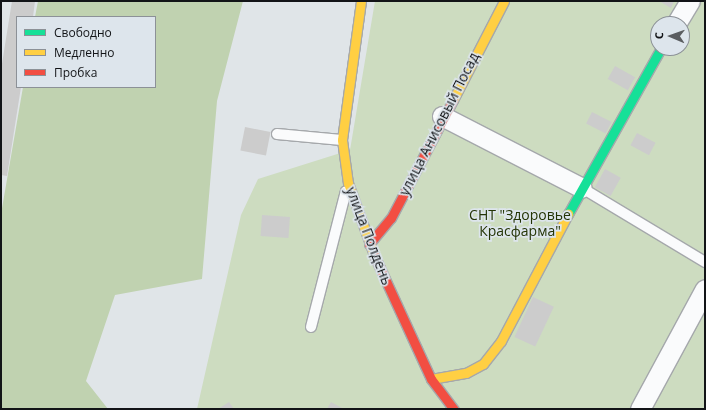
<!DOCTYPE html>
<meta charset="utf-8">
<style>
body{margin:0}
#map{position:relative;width:706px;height:410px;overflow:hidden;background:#e0e5e8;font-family:"Open Sans",sans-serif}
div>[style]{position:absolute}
.green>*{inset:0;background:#cddcc0}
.forest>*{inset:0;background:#c0d2b0}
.building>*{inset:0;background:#ccc;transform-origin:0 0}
.roads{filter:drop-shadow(1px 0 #a5a8ab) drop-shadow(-1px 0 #a5a8ab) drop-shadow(0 1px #a5a8ab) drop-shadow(0 -1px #a5a8ab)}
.lane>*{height:10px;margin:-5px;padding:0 5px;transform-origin:5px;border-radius:5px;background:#fafbfc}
.street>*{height:19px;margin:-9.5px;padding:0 9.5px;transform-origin:9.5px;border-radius:9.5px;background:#fafbfc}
.fast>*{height:9px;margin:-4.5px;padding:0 4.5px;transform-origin:4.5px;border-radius:4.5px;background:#16e098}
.slow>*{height:9px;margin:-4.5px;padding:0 4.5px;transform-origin:4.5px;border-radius:4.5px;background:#ffcf43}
.jam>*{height:9px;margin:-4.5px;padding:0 4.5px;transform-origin:4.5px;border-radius:4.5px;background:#f24e42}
span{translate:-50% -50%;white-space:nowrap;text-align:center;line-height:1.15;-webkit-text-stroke:3.5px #dde5ec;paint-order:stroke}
.street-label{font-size:14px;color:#121417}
.park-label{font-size:14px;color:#243505}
.frame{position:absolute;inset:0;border:2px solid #121417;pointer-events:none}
.legend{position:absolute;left:16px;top:16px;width:140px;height:72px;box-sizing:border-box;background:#dde5ec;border:1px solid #8c9197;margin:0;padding:5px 7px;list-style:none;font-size:12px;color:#121417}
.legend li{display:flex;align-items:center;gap:8px;height:20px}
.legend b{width:20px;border:1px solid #8c9197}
.north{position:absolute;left:650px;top:16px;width:40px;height:40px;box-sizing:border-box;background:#dde5ec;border:1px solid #8c9197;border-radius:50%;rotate:272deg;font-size:11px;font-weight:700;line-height:16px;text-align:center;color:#121417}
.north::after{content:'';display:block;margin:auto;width:14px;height:18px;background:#5a5d60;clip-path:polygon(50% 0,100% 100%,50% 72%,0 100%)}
</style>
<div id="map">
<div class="green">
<i style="clip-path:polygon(evenodd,375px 1px,705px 1px,705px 409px,197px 409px,241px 215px,258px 179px,350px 150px,375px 1px,658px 24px,682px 24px,682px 48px,658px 48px,658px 24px)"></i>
</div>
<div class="forest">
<i style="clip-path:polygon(38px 1px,243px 1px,217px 101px,202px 279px,115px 295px,86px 381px,108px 409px,1px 409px,1px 214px,23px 87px,155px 87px,155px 17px,35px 17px)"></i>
</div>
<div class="building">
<i style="clip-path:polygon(12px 1px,35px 1px,33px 17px,17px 17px,17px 87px,21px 87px,7px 176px,1px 175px,1px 70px)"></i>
<i style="clip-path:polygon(659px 1px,674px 1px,671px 8px)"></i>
<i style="left:615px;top:66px;width:23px;height:15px;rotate:29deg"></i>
<i style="left:592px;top:112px;width:22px;height:13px;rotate:27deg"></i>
<i style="left:245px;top:127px;width:26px;height:24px;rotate:11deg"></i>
<i style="left:637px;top:133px;width:21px;height:14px;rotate:28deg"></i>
<i style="left:605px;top:169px;width:18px;height:21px;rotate:29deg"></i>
<i style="left:262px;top:215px;width:28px;height:21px;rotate:4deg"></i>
<i style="left:533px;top:297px;width:23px;height:44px;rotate:25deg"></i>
<i style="clip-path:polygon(229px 402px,234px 409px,218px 409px)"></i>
<i style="clip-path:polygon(331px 402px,344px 409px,327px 409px)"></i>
</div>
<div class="roads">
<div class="lane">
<i style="left:277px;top:134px;width:65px;rotate:5.3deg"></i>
<i style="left:582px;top:188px;width:144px;rotate:31deg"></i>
<i style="left:311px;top:327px;width:140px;rotate:-75.6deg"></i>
</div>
<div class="street">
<i style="left:676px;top:24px;width:27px;rotate:-59deg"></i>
<i style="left:442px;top:116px;width:157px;rotate:27.2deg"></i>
<i style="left:640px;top:409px;width:136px;rotate:-61.6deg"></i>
</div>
<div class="fast">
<i style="left:568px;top:214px;width:190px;rotate:-60.7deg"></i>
</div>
<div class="slow">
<i style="left:361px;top:1px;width:140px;rotate:97.8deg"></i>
<i style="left:342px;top:140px;width:43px;rotate:82.1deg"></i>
<i style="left:348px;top:183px;width:77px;rotate:70.1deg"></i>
<i style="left:453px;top:100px;width:111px;rotate:-62.7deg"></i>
<i style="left:431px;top:379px;width:36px;rotate:-10deg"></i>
<i style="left:466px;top:373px;width:19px;rotate:-28deg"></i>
<i style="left:483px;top:364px;width:29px;rotate:-52deg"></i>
<i style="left:501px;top:341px;width:144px;rotate:-62.2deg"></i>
</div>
<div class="jam">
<i style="left:369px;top:244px;width:34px;rotate:-50deg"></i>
<i style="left:391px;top:218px;width:133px;rotate:-62.3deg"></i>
<i style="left:374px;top:255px;width:136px;rotate:65.3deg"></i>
<i style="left:431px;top:379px;width:38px;rotate:53deg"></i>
</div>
</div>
<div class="street-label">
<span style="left:439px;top:124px;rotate:-63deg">улица Анисовый Посад</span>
<span style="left:369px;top:236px;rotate:69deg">улица Полдень</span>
</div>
<div class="park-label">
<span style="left:520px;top:223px">СНТ "Здоровье<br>Красфарма"</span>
</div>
<div class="frame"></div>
<ul class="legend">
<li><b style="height:5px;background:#16e098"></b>Свободно</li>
<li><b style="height:5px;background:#ffcf43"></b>Медленно</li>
<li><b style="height:5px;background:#f24e42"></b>Пробка</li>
</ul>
<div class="north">С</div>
</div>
